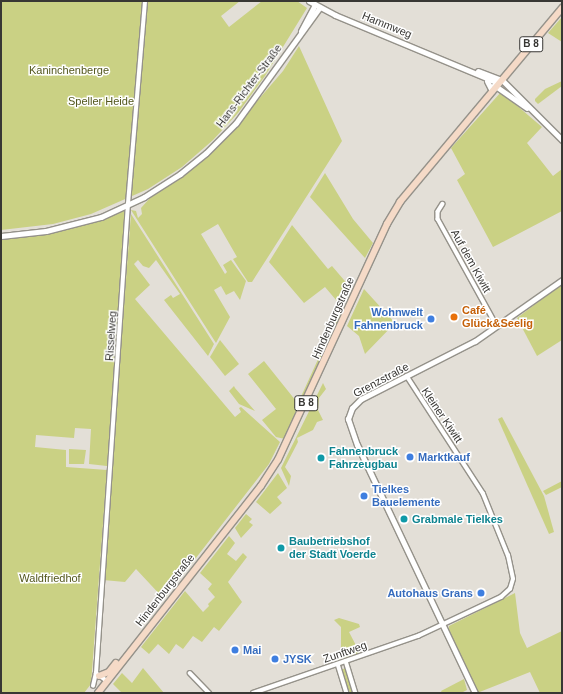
<!DOCTYPE html>
<meta charset="utf-8">
<style>
body{margin:0}
#map{position:relative;width:563px;height:694px;overflow:hidden;background:#e3dfd7;font-family:Helvetica,sans-serif}
div>[style]{position:absolute}
.green>*{inset:0;background:#cad184}
.roads{filter:drop-shadow(1px 0 #95928a) drop-shadow(-1px 0 #95928a) drop-shadow(0 1px #95928a) drop-shadow(0 -1px #95928a)}
.street>*{height:3.5px;margin:-1.75px;padding:0 1.75px;transform-origin:1.75px;border-radius:1.75px;background:#fff}
.secondary>*{height:5px;margin:-2.5px;padding:0 2.5px;transform-origin:2.5px;border-radius:2.5px;background:#fff}
.primary>*{height:5.5px;margin:-2.75px;padding:0 2.75px;transform-origin:2.75px;border-radius:2.75px;background:#f5dac7}
.dots>*{width:11px;height:11px;translate:-50% -50%;box-sizing:border-box;border:2px solid #fff;border-radius:50%}
span{translate:-50% -50%;white-space:nowrap;text-align:center;line-height:1.15;-webkit-text-stroke:3px #fff;paint-order:stroke}
.shield-label span{padding:1px 3px;background:#fff;border:1px solid;border-radius:3px;-webkit-text-stroke-width:0}
.shield-label{font-size:10px;color:#383734;font-weight:700}
.street-label{font-size:11px;color:#383734}
.park-label{font-size:11px;color:#53571d}
.food-label{font-size:11px;color:#c56008;font-weight:700}
.left{translate:0 -50%;text-align:left}
.shop-label{font-size:11px;color:#366cbe;font-weight:700}
.right{translate:-100% -50%;text-align:right}
.culture-label{font-size:11px;color:#0d838f;font-weight:700}
.frame{position:absolute;inset:0;border:2px solid #383734;pointer-events:none}
</style>
<div id="map">
<div class="green">
<i style="clip-path:polygon(1px 1px,240px 1px,221px 16px,229px 27px,262px 1px,297px 1px,307px 8px,265px 76px,238px 113px,213px 140px,182px 167px,148px 189px,91px 214px,53px 224px,1px 230px)"></i>
<i style="clip-path:polygon(562px 17px,562px 42px,548px 33px)"></i>
<i style="clip-path:polygon(299px 46px,342px 141px,252px 282px,248px 282px,233px 259px,237px 257px,218px 224px,201px 234px,225px 274px,227px 272px,223px 265px,231px 260px,246px 281px,240px 300px,234px 291px,226px 295px,221px 286px,214px 290px,230px 317px,216px 343px,131px 210px,136px 211px,138px 218px,142px 214px,141px 208px,150px 198px,185px 175px,217px 148px,283px 71px)"></i>
<i style="clip-path:polygon(562px 81px,562px 86px,538px 104px,535px 101px,535px 99px,545px 89px)"></i>
<i style="clip-path:polygon(501px 92px,542px 127px,527px 143px,553px 176px,562px 169px,562px 211px,493px 247px,457px 180px,465px 174px,451px 148px)"></i>
<i style="clip-path:polygon(325px 173px,353px 219px,373px 243px,365px 258px,310px 197px)"></i>
<i style="clip-path:polygon(127px 209px,107px 466px,89px 464px,91px 429px,75px 428px,74px 438px,36px 435px,35px 447px,66px 450px,66px 467px,107px 470px,91px 684px,84px 693px,1px 693px,1px 239px,33px 236px,74px 228px)"></i>
<i style="clip-path:polygon(131px 214px,214px 344px,208px 356px,164px 300px,171px 295px,173px 298px,180px 294px,156px 260px,149px 268px,143px 266px,138px 260px,134px 264px,150px 285px,135px 299px,235px 417px,241px 412px,239px 408px,241px 407px,280px 442px,269px 464px,164px 599px,136px 569px,125px 582px,103px 580px)"></i>
<i style="clip-path:polygon(292px 225px,328px 269px,332px 266px,350px 287px,342px 307px,325px 287px,304px 303px,269px 262px)"></i>
<i style="clip-path:polygon(562px 284px,562px 340px,537px 356px,517px 318px)"></i>
<i style="clip-path:polygon(364px 289px,395px 323px,365px 354px,359px 336px,347px 326px)"></i>
<i style="clip-path:polygon(341px 309px,342px 315px,317px 367px,314px 378px,303px 401px,299px 401px)"></i>
<i style="clip-path:polygon(220px 340px,239px 364px,225px 376px,210px 357px)"></i>
<i style="clip-path:polygon(264px 361px,300px 406px,285px 439px,276px 437px,262px 420px,276px 409px,248px 374px)"></i>
<i style="clip-path:polygon(323px 383px,326px 389px,319px 398px,318px 410px,323px 420px,317px 422px,313px 430px,297px 438px,298px 442px,285px 467px,291px 476px,289px 486px,281px 468px)"></i>
<i style="clip-path:polygon(234px 386px,235px 388px,255px 411px,239px 404px,229px 391px)"></i>
<i style="clip-path:polygon(502px 417px,544px 496px,554px 532px,549px 534px,498px 419px)"></i>
<i style="clip-path:polygon(69px 449px,86px 450px,84px 464px,69px 464px)"></i>
<i style="clip-path:polygon(278px 473px,287px 488px,277px 497px,282px 503px,270px 514px,256px 502px)"></i>
<i style="clip-path:polygon(562px 481px,562px 487px,546px 495px,543px 491px)"></i>
<i style="clip-path:polygon(246px 514px,252px 519px,249px 522px,253px 525px,241px 538px,235px 528px)"></i>
<i style="clip-path:polygon(229px 536px,235px 543px,227px 554px,236px 561px,243px 553px,247px 557px,228px 582px,242px 602px,219px 631px,214px 627px,202px 642px,193px 636px,183px 649px,176px 644px,169px 654px,158px 644px,149px 654px,141px 647px,185px 591px,203px 612px,209px 606px,208px 604px,215px 597px,208px 589px,212px 584px,200px 573px)"></i>
<i style="clip-path:polygon(515px 593px,520px 633px,527px 648px,562px 631px,562px 693px,540px 693px,530px 672px,477px 693px,448px 631px,449px 626px)"></i>
<i style="clip-path:polygon(339px 618px,359px 624px,360px 627px,349px 632px,360px 653px,336px 661px,338px 651px,341px 651px,341px 627px,334px 620px)"></i>
<i style="clip-path:polygon(143px 668px,164px 693px,122px 693px,113px 684px,122px 673px,132px 683px)"></i>
<i style="clip-path:polygon(346px 668px,354px 693px,350px 693px,345px 682px,341px 670px)"></i>
<i style="clip-path:polygon(464px 679px,467px 690px,461px 693px,442px 693px,441px 691px)"></i>
</div>
<div class="roads">
<div class="street">
<i style="left:443px;top:204px;width:9px;rotate:122deg"></i>
<i style="left:438px;top:212px;width:7px;rotate:90deg"></i>
<i style="left:438px;top:219px;width:122px;rotate:61.1deg"></i>
<i style="left:346px;top:661px;width:34px;rotate:73deg"></i>
<i style="left:338px;top:664px;width:30px;rotate:73deg"></i>
<i style="left:96px;top:673px;width:470px;rotate:-86.1deg"></i>
<i style="left:128px;top:204px;width:204px;rotate:-85.2deg"></i>
<i style="left:190px;top:673px;width:28px;rotate:46deg"></i>
<i style="left:93px;top:686px;width:13px;rotate:-77deg"></i>
<i style="left:96px;top:673px;width:14px;rotate:36deg"></i>
<i style="left:253px;top:693px;width:175px;rotate:-19.1deg"></i>
<i style="left:418px;top:636px;width:92px;rotate:-25.2deg"></i>
<i style="left:501px;top:597px;width:12px;rotate:-42deg"></i>
<i style="left:510px;top:589px;width:10px;rotate:-73deg"></i>
<i style="left:513px;top:579px;width:24px;rotate:-102deg"></i>
<i style="left:508px;top:556px;width:67px;rotate:-112deg"></i>
<i style="left:483px;top:494px;width:140px;rotate:-123deg"></i>
</div>
<div class="secondary">
<i style="left:309px;top:1px;width:30px;rotate:28deg"></i>
<i style="left:335px;top:15px;width:177px;rotate:22.6deg"></i>
<i style="left:301px;top:31px;width:30px;rotate:-62deg"></i>
<i style="left:478px;top:71px;width:26px;rotate:21deg"></i>
<i style="left:502px;top:80px;width:85px;rotate:45deg"></i>
<i style="left:487px;top:81px;width:11px;rotate:63deg"></i>
<i style="left:494px;top:85px;width:40px;rotate:34.9deg"></i>
<i style="left:1px;top:236px;width:45px;rotate:-6.3deg"></i>
<i style="left:46px;top:231px;width:57px;rotate:-14.3deg"></i>
<i style="left:101px;top:217px;width:47px;rotate:-24.9deg"></i>
<i style="left:144px;top:197px;width:43px;rotate:-32.6deg"></i>
<i style="left:180px;top:174px;width:33px;rotate:-39deg"></i>
<i style="left:206px;top:153px;width:42px;rotate:-45deg"></i>
<i style="left:236px;top:123px;width:143px;rotate:-54.1deg"></i>
<i style="left:475px;top:693px;width:275px;rotate:-115.4deg"></i>
<i style="left:357px;top:445px;width:28px;rotate:-109deg"></i>
<i style="left:348px;top:419px;width:12px;rotate:-70deg"></i>
<i style="left:352px;top:408px;width:13px;rotate:-45deg"></i>
<i style="left:361px;top:399px;width:128px;rotate:-27deg"></i>
<i style="left:475px;top:341px;width:106px;rotate:-35deg"></i>
</div>
<div class="primary">
<i style="left:99px;top:676px;width:11px;rotate:-22deg"></i>
<i style="left:109px;top:672px;width:11px;rotate:-52deg"></i>
<i style="left:98px;top:693px;width:263px;rotate:-51.8deg"></i>
<i style="left:261px;top:486px;width:31px;rotate:-57deg"></i>
<i style="left:278px;top:460px;width:260px;rotate:-65.2deg"></i>
<i style="left:387px;top:224px;width:26px;rotate:-59deg"></i>
<i style="left:400px;top:202px;width:253px;rotate:-50.1deg"></i>
</div>
</div>
<div class="dots">
<i style="left:454px;top:317px;background:#e8710a"></i>
<i style="left:431px;top:319px;background:#3f7fe0"></i>
<i style="left:410px;top:457px;background:#3f7fe0"></i>
<i style="left:321px;top:458px;background:#0f9aa8"></i>
<i style="left:364px;top:496px;background:#3f7fe0"></i>
<i style="left:404px;top:519px;background:#0f9aa8"></i>
<i style="left:281px;top:548px;background:#0f9aa8"></i>
<i style="left:481px;top:593px;background:#3f7fe0"></i>
<i style="left:235px;top:650px;background:#3f7fe0"></i>
<i style="left:275px;top:659px;background:#3f7fe0"></i>
</div>
<div class="shield-label">
<span style="left:531px;top:44px">B 8</span>
<span style="left:306px;top:403px">B 8</span>
</div>
<div class="street-label">
<span style="left:387px;top:25px;rotate:22deg">Hammweg</span>
<span style="left:249px;top:86px;rotate:-53deg">Hans-Richter-Straße</span>
<span style="left:471px;top:261px;rotate:61deg">Auf dem Kiwitt</span>
<span style="left:333px;top:318px;rotate:-66deg">Hindenburgstraße</span>
<span style="left:111px;top:336px;rotate:-86deg">Risselweg</span>
<span style="left:381px;top:380px;rotate:-28deg">Grenzstraße</span>
<span style="left:442px;top:415px;rotate:56deg">Kleiner Kiwitt</span>
<span style="left:165px;top:590px;rotate:-52deg">Hindenburgstraße</span>
<span style="left:345px;top:652px;rotate:-19deg">Zunftweg</span>
</div>
<div class="park-label">
<span style="left:69px;top:70px">Kaninchenberge</span>
<span style="left:101px;top:101px">Speller Heide</span>
<span style="left:50px;top:578px">Waldfriedhof</span>
</div>
<div class="food-label">
<span class="left" style="left:462px;top:317px">Café<br>Glück&amp;Seelig</span>
</div>
<div class="shop-label">
<span class="right" style="left:423px;top:319px">Wohnwelt<br>Fahnenbruck</span>
<span class="left" style="left:418px;top:457px">Marktkauf</span>
<span class="left" style="left:372px;top:496px">Tielkes<br>Bauelemente</span>
<span class="right" style="left:473px;top:593px">Autohaus Grans</span>
<span class="left" style="left:243px;top:650px">Mai</span>
<span class="left" style="left:283px;top:659px">JYSK</span>
</div>
<div class="culture-label">
<span class="left" style="left:329px;top:458px">Fahnenbruck<br>Fahrzeugbau</span>
<span class="left" style="left:412px;top:519px">Grabmale Tielkes</span>
<span class="left" style="left:289px;top:548px">Baubetriebshof<br>der Stadt Voerde</span>
</div>
<div class="frame"></div>
</div>
